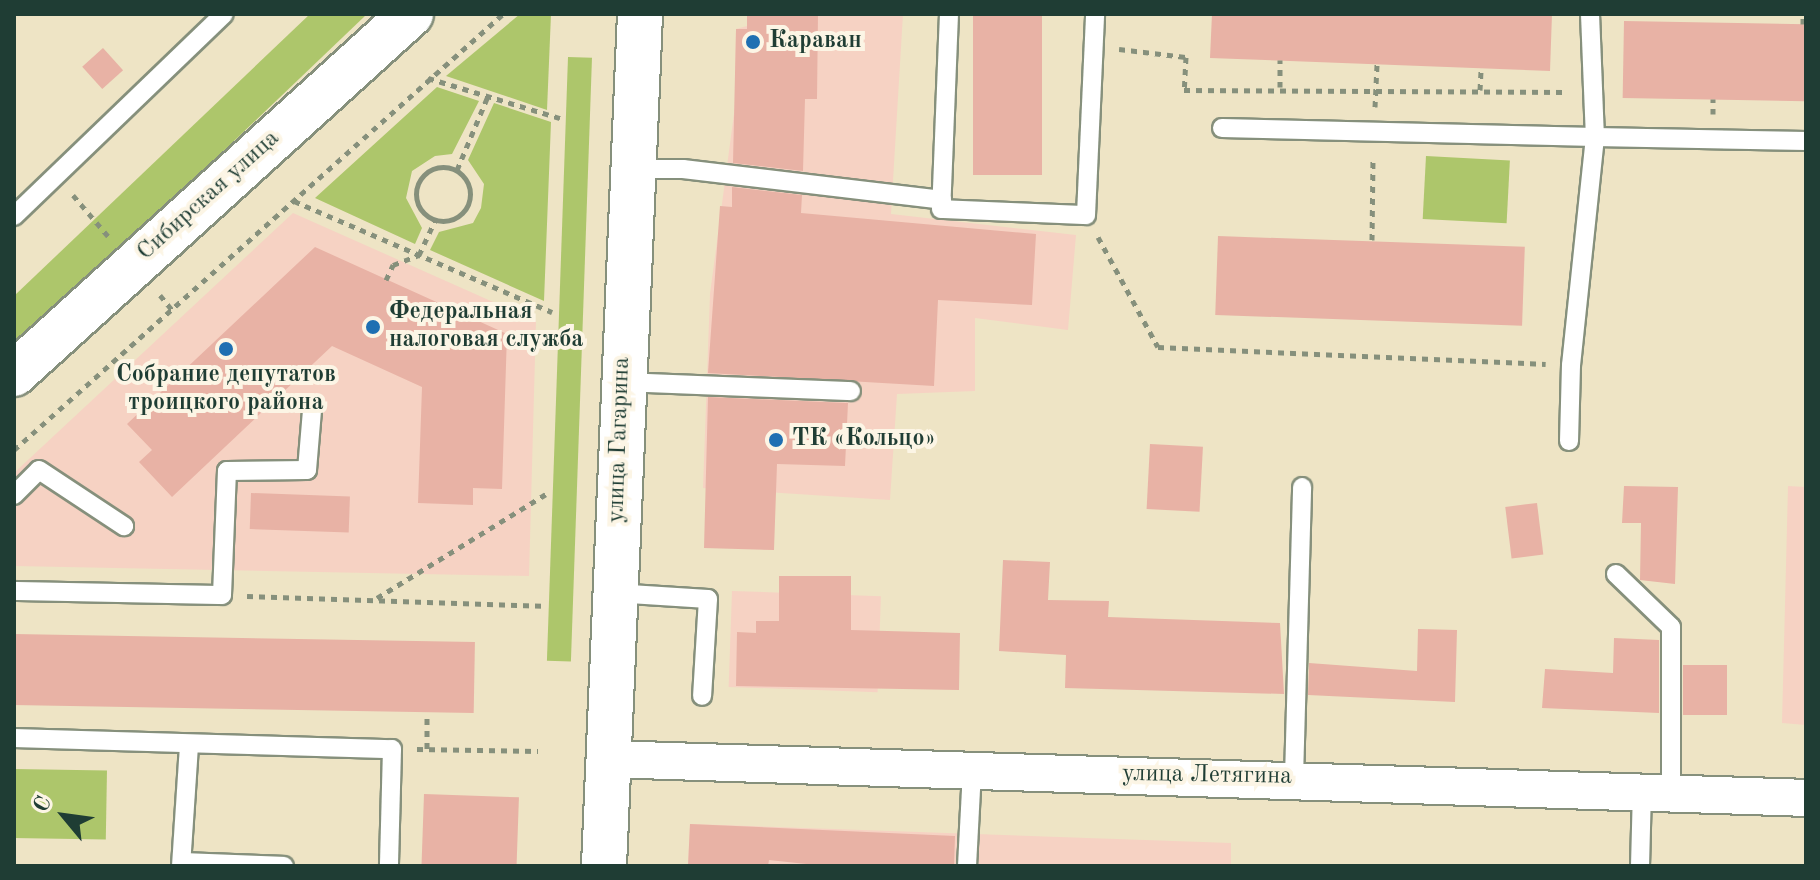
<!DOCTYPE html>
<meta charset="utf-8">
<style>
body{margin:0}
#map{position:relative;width:1820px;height:880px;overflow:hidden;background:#eee4c5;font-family:"Old Standard TT",serif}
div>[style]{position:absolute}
.built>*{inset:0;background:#f6d2c3;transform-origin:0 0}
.green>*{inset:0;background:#adc66b;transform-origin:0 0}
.building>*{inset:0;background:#e8b2a5;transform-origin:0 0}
.path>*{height:5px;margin-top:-2.5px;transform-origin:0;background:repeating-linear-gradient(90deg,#86907c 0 6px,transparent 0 12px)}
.path>.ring{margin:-2.5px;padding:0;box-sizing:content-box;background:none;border:5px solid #86907c;border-radius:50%}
.roads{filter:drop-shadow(2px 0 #86907c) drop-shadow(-2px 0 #86907c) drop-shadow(0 2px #86907c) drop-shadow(0 -2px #86907c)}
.service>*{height:18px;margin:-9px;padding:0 9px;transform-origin:9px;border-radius:9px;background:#fff}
.minor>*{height:36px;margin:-18px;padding:0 18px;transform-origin:18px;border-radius:18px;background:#fff}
.tertiary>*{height:44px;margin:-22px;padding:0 22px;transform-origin:22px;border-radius:22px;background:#fff}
.secondary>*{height:44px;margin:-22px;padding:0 22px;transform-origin:22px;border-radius:22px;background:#fff}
.dots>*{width:22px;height:22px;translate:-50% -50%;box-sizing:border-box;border:4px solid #fcf5e5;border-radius:50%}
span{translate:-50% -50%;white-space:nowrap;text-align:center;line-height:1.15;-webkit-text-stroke:8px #fcf5e5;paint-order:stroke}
.poi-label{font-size:24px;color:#1f3d34;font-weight:700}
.left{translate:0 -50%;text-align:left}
.street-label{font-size:24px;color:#1f3d34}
.frame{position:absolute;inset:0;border:16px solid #1f3d34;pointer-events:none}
.north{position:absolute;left:24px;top:776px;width:80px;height:80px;-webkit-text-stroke:6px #fcf5e5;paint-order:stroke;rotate:299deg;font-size:22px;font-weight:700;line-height:32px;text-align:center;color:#1f3d34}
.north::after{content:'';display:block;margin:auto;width:28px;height:36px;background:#1f3d34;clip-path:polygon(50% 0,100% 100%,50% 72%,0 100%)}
</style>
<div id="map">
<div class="built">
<i style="clip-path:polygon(747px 14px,903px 14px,891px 214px,1076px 235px,1068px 330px,975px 318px,975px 391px,897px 394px,890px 500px,703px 488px,710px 294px,735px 106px,736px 29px,747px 26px)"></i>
<i style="clip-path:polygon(293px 213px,536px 321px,529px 576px,14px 566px,14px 473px)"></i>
<i style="clip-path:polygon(1788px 486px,1806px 487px,1806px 725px,1782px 723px)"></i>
<i style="left:732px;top:591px;width:149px;height:96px;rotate:2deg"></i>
<i style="clip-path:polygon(690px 824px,1231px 843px,1231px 866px,688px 866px)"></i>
</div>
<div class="green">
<i style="clip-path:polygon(310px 14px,366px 15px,14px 351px,14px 296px)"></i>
<i style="clip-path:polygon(520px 14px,551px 14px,547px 110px,446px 76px)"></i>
<i style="left:568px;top:57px;width:24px;height:604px;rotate:2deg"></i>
<i style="clip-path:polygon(437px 87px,479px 101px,452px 154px,435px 156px,412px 171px,406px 198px,422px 228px,415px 244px,315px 198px)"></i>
<i style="clip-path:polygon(494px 103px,551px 122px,544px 301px,430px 250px,439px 232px,473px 223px,481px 208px,484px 184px,468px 160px)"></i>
<i style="left:1426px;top:156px;width:84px;height:63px;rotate:3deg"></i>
<i style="left:14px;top:769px;width:93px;height:69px;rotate:1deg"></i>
</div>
<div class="building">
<i style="clip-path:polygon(747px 14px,818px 14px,817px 99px,805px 99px,803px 171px,733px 163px,736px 29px,747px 29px)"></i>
<i style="left:973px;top:14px;width:69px;height:161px"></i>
<i style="clip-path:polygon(1212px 14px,1552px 14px,1550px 71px,1210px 58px)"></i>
<i style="left:1624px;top:21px;width:182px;height:77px;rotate:1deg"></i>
<i style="left:103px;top:48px;width:30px;height:28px;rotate:48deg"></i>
<i style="clip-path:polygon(732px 187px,802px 195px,801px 213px,1036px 234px,1032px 305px,938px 300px,934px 386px,708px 373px,720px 206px,732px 207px)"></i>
<i style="left:1218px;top:236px;width:307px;height:79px;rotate:2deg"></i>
<i style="clip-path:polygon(315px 247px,507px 334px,502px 489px,473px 488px,473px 505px,418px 503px,422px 387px,332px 346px,172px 497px,139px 462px,152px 450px,127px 424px)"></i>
<i style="clip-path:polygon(708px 397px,848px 403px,845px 466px,777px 464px,774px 550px,704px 548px)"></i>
<i style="left:1150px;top:444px;width:53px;height:65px;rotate:3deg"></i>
<i style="clip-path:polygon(1624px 486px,1678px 487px,1675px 584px,1640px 580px,1641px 523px,1622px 523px)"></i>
<i style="left:251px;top:493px;width:99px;height:36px;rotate:2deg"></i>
<i style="left:1537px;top:503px;width:52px;height:32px;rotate:83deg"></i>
<i style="clip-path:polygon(1003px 560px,1050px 562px,1048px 600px,1109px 601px,1108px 617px,1280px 623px,1284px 694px,1065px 688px,1066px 655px,999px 651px)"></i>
<i style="clip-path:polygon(779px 576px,851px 576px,851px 630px,960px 633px,959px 690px,736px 686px,737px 632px,756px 633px,756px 621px,779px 621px)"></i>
<i style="clip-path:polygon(1418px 629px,1457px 630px,1455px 702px,1308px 695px,1309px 663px,1417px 671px)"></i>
<i style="left:14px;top:634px;width:461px;height:71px;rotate:1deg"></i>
<i style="clip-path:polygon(1614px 638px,1659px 640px,1659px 713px,1542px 708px,1545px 669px,1613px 673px)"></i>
<i style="left:1683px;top:665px;width:44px;height:50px"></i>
<i style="left:424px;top:794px;width:95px;height:72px;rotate:2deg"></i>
<i style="clip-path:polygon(690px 824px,955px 836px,954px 866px,825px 866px,769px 860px,768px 866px,688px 866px)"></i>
</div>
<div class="path">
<i style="left:1803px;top:24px;width:10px;rotate:-90deg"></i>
<i style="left:1119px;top:49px;width:67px;rotate:6.8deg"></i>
<i style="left:1186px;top:57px;width:33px;rotate:93deg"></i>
<i style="left:1184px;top:90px;width:382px;rotate:0.3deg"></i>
<i style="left:428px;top:78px;width:138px;rotate:16.9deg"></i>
<i style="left:1280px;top:87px;width:27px;rotate:-90deg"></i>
<i style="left:1480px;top:90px;width:22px;rotate:-87deg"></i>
<i style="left:1375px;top:107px;width:43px;rotate:-87.3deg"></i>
<i style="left:1713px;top:114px;width:15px;rotate:-90deg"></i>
<i class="ring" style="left:416px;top:167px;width:49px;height:49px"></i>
<i style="left:457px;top:170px;width:80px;rotate:-67.3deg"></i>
<i style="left:73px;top:195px;width:54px;rotate:49.5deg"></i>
<i style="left:294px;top:201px;width:281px;rotate:23.3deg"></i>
<i style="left:1098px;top:237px;width:125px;rotate:61.4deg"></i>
<i style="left:1158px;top:347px;width:388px;rotate:2.5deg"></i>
<i style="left:1372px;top:240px;width:83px;rotate:-89.3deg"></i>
<i style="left:386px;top:280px;width:17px;rotate:-65deg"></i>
<i style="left:393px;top:265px;width:28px;rotate:-21deg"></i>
<i style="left:419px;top:255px;width:38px;rotate:-65deg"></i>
<i style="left:160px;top:295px;width:19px;rotate:51deg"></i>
<i style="left:14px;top:450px;width:655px;rotate:-41.72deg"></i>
<i style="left:247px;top:596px;width:296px;rotate:1.9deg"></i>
<i style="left:377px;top:598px;width:198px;rotate:-31.6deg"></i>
<i style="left:417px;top:749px;width:121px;rotate:0.9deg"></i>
<i style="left:427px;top:749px;width:34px;rotate:-90deg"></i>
</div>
<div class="roads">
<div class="service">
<i style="left:949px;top:14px;width:195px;rotate:92.3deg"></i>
<i style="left:941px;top:209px;width:145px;rotate:2.4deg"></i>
<i style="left:1086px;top:215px;width:201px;rotate:-87.4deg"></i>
<i style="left:1590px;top:14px;width:123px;rotate:87.7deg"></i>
<i style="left:1595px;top:137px;width:211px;rotate:1.1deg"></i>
<i style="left:1222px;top:128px;width:373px;rotate:1.4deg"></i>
<i style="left:1595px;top:137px;width:229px;rotate:96deg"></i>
<i style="left:1571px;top:365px;width:76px;rotate:91.5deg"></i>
<i style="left:633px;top:169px;width:50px"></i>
<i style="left:683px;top:169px;width:261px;rotate:6.8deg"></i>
<i style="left:14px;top:216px;width:291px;rotate:-43.9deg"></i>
<i style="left:625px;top:382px;width:226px;rotate:2.3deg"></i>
<i style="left:14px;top:495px;width:35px;rotate:-45deg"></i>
<i style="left:39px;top:470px;width:102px;rotate:33.4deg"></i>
<i style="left:1616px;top:574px;width:76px;rotate:43.9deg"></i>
<i style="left:1671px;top:627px;width:166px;rotate:90deg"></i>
<i style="left:14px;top:591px;width:208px;rotate:1.1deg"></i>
<i style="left:222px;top:595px;width:124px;rotate:-87.7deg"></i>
<i style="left:227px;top:471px;width:80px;rotate:-0.7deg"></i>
<i style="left:307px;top:470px;width:59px;rotate:-85.2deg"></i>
<i style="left:614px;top:593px;width:94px;rotate:3.7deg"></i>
<i style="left:708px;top:599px;width:97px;rotate:93.5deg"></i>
<i style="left:14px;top:738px;width:378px;rotate:1.7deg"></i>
<i style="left:392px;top:749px;width:117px;rotate:91.5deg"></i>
<i style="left:1294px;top:778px;width:291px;rotate:-88.4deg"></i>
<i style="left:185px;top:862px;width:99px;rotate:2.3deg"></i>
<i style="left:181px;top:866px;width:121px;rotate:-86.2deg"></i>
<i style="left:967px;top:866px;width:96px;rotate:-87deg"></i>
<i style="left:1640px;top:866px;width:74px;rotate:-88.5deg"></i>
</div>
<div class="minor">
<i style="left:608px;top:759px;width:1199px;rotate:1.86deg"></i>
</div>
<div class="tertiary">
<i style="left:14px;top:374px;width:536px;rotate:-42.2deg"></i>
</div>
<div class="secondary">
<i style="left:604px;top:866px;width:853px;rotate:-87.58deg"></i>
</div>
</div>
<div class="dots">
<i style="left:753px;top:42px;background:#1f6fb2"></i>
<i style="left:373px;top:327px;background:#1f6fb2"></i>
<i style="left:226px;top:349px;background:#1f6fb2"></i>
<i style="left:776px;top:440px;background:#1f6fb2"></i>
</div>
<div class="poi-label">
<span class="left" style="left:769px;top:42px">Караван</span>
<span class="left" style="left:389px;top:327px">Федеральная<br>налоговая служба</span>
<span style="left:226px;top:390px">Собрание депутатов<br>троицкого района</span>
<span class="left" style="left:792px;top:440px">ТК «Кольцо»</span>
</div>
<div class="street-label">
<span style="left:209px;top:196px;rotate:-42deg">Сибирская улица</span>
<span style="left:620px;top:440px;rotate:-88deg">улица Гагарина</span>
<span style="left:1207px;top:776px;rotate:1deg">улица Летягина</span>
</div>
<div class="frame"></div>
<div class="north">С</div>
</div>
